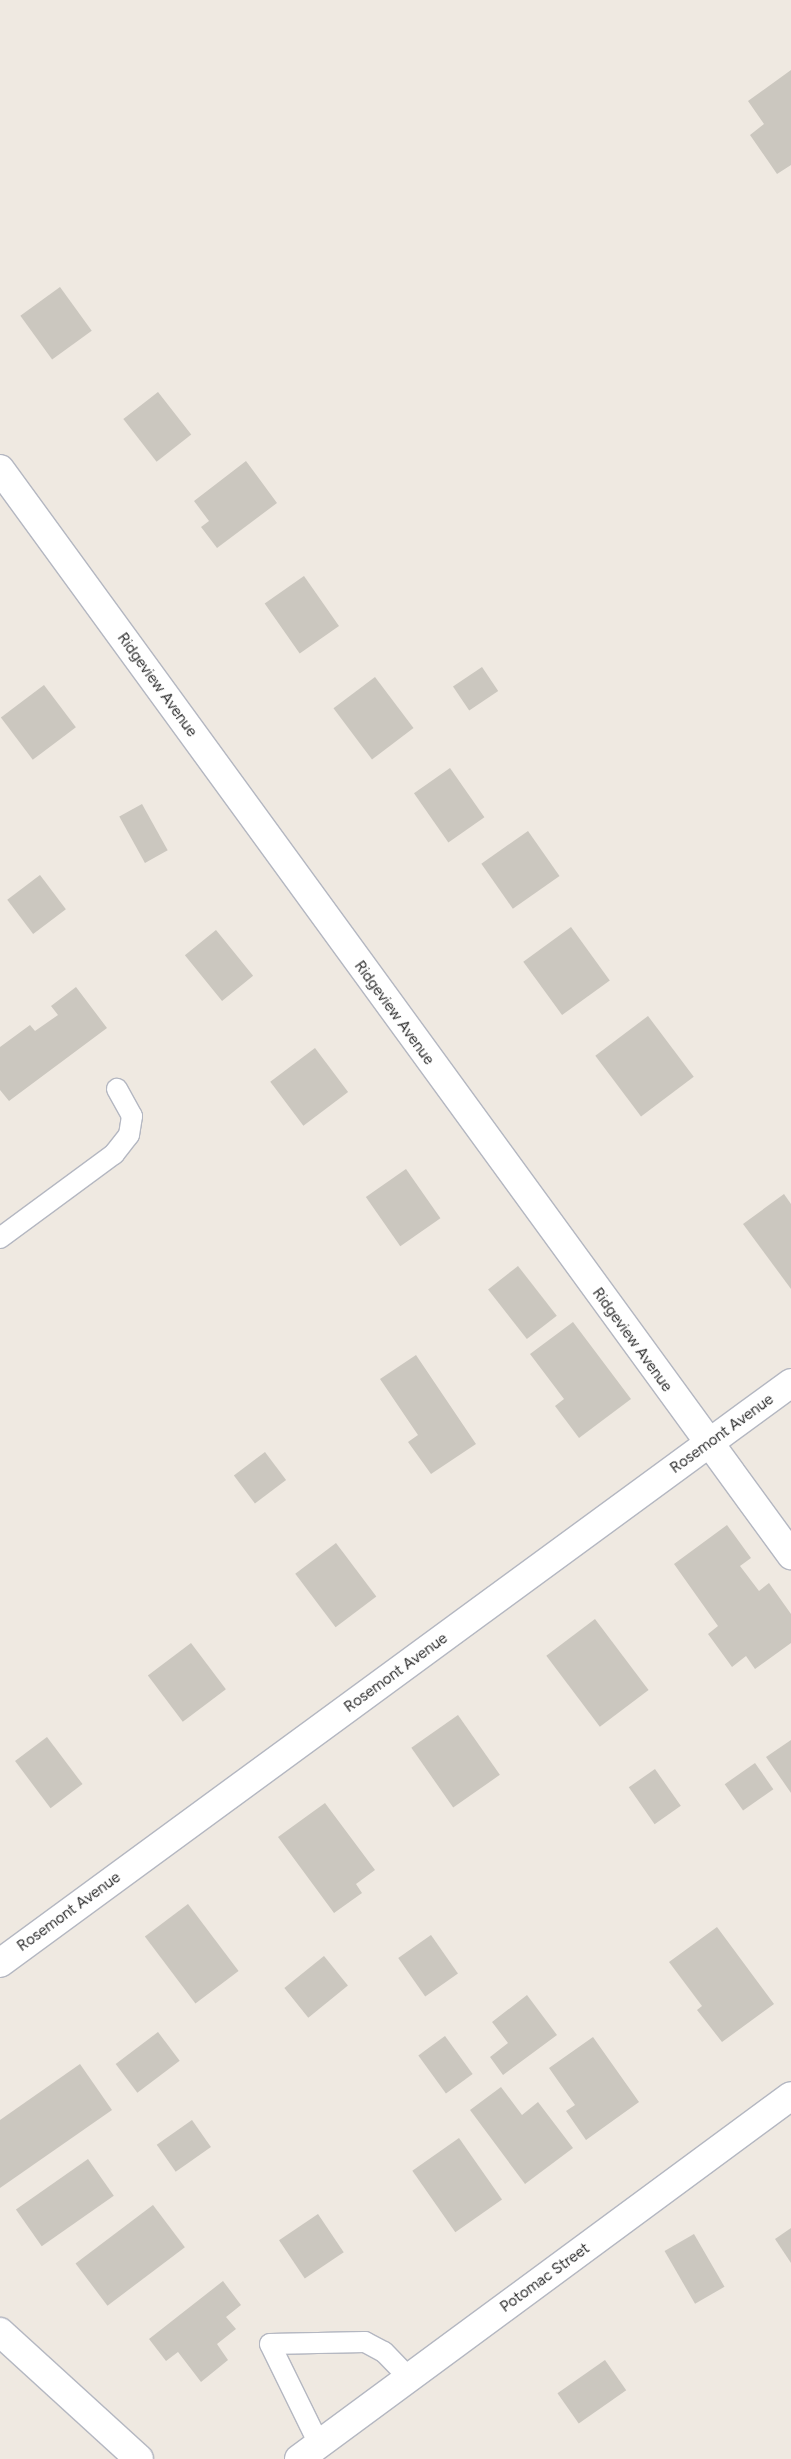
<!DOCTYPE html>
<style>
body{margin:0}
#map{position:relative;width:791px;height:2459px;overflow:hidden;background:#efe9e1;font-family:Figtree,sans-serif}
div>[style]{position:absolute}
.building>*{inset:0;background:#cbc7bf;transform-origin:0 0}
.roads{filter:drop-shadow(1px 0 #b4b7c1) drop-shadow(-1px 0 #b4b7c1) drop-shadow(0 1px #b4b7c1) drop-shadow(0 -1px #b4b7c1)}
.lane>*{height:20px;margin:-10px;padding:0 10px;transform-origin:10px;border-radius:10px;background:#fff}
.street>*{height:28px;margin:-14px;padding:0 14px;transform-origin:14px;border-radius:14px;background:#fff}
.secondary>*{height:28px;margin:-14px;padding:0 14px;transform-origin:14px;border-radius:14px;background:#fff}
span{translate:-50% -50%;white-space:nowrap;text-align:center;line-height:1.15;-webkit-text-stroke:4px #fff;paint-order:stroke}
.street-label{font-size:15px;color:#2e2e2e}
</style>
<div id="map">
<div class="building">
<i style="clip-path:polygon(791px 70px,791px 165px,777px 174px,750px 135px,764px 124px,748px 101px)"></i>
<i style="left:60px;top:287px;width:54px;height:49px;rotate:54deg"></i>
<i style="left:158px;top:392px;width:54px;height:44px;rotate:52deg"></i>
<i style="clip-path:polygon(246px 461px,277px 503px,217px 548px,201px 527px,209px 521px,194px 501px)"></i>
<i style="left:304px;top:576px;width:61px;height:48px;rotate:55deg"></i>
<i style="left:482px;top:667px;width:29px;height:35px;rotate:56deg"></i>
<i style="left:375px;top:677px;width:64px;height:52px;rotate:53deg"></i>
<i style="left:44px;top:685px;width:53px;height:54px;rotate:53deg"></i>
<i style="left:450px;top:768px;width:60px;height:44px;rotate:55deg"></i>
<i style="left:142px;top:804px;width:53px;height:26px;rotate:61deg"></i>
<i style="left:528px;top:831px;width:55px;height:57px;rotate:55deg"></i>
<i style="left:40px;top:875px;width:43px;height:41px;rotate:53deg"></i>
<i style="left:571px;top:927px;width:66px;height:59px;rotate:54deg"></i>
<i style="left:216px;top:930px;width:59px;height:40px;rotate:51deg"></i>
<i style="clip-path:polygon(76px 987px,107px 1028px,9px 1101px,0 1090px,0 1047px,30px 1025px,35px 1031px,58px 1015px,51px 1006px)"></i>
<i style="left:648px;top:1016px;width:76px;height:66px;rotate:53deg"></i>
<i style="left:315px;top:1048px;width:55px;height:56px;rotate:53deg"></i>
<i style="left:406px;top:1169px;width:60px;height:49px;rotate:55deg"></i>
<i style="clip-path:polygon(784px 1194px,791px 1204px,791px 1289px,743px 1224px)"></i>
<i style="left:518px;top:1266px;width:63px;height:38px;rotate:52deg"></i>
<i style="clip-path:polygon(573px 1322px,631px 1399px,579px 1438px,555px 1406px,564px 1399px,530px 1354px)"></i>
<i style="clip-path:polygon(416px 1355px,476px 1444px,431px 1474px,408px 1442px,418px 1435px,380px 1379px)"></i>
<i style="left:265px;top:1452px;width:35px;height:39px;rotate:53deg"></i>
<i style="clip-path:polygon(727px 1525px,751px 1558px,740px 1566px,759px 1591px,769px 1583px,791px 1614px,791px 1643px,755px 1669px,746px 1656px,732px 1667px,708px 1634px,718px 1626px,674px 1564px)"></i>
<i style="left:336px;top:1543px;width:67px;height:51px;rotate:53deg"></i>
<i style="left:595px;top:1619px;width:89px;height:61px;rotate:53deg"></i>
<i style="left:191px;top:1643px;width:58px;height:54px;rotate:53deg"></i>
<i style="left:458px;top:1715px;width:73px;height:57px;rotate:55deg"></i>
<i style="left:47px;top:1737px;width:59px;height:40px;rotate:53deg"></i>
<i style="clip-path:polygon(791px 1740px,791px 1793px,766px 1757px)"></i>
<i style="left:755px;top:1763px;width:32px;height:37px;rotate:55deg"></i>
<i style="left:655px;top:1769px;width:45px;height:32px;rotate:55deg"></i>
<i style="clip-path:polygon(325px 1803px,375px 1870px,356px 1884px,362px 1893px,334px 1913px,278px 1837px)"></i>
<i style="left:188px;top:1904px;width:84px;height:54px;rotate:53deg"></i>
<i style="clip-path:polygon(717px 1927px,774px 2004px,722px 2042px,697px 2010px,702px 2006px,669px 1962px)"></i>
<i style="left:431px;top:1935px;width:47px;height:40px;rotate:55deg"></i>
<i style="left:324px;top:1956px;width:38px;height:51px;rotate:51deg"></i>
<i style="clip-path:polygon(527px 1995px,557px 2035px,503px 2075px,490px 2057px,508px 2043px,492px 2022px)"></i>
<i style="left:158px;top:2032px;width:36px;height:53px;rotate:53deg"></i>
<i style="left:445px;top:2036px;width:47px;height:33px;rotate:54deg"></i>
<i style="clip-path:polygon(593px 2037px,639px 2102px,586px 2140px,566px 2111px,575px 2105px,549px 2068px)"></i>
<i style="clip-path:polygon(80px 2064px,112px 2110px,0 2188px,0 2120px)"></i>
<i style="clip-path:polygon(501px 2087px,522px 2115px,538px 2102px,573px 2148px,525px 2184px,470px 2110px)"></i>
<i style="left:192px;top:2120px;width:33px;height:43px;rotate:55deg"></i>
<i style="left:459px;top:2138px;width:75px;height:57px;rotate:55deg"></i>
<i style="left:88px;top:2159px;width:45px;height:88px;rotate:55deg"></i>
<i style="left:153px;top:2205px;width:53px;height:97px;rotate:53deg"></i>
<i style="left:318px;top:2214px;width:46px;height:47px;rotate:56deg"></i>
<i style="clip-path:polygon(791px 2228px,791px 2263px,775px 2239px)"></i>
<i style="left:694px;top:2234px;width:61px;height:34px;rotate:60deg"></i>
<i style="clip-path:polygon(223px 2281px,241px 2305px,226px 2317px,236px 2329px,217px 2344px,228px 2360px,201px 2382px,178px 2352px,166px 2361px,149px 2339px)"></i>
<i style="left:605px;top:2360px;width:37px;height:58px;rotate:55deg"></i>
</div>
<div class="roads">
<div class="lane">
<i style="left:0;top:1238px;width:142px;rotate:-36.4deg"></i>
<i style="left:114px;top:1154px;width:24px;rotate:-52deg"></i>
<i style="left:129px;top:1135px;width:19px;rotate:-81deg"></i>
<i style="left:132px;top:1116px;width:31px;rotate:-119deg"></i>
<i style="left:319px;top:2444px;width:111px;rotate:-116.1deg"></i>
<i style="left:270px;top:2344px;width:95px;rotate:-1.2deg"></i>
<i style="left:365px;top:2342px;width:21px;rotate:28deg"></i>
<i style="left:384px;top:2352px;width:36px;rotate:46deg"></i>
</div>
<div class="street">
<i style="left:0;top:469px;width:1344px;rotate:53.93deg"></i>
<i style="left:0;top:1963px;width:981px;rotate:-36.25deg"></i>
<i style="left:299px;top:2459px;width:611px;rotate:-36.42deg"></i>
</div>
<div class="secondary">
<i style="left:0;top:2332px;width:188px;rotate:42.4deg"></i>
</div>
</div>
<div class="street-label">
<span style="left:157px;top:685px;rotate:54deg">Ridgeview Avenue</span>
<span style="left:394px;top:1013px;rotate:54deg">Ridgeview Avenue</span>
<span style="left:632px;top:1340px;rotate:54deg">Ridgeview Avenue</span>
<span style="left:722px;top:1434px;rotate:-36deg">Rosemont Avenue</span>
<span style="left:396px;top:1673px;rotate:-36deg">Rosemont Avenue</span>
<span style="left:69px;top:1912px;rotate:-36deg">Rosemont Avenue</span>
<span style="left:545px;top:2278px;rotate:-36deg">Potomac Street</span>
</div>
</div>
